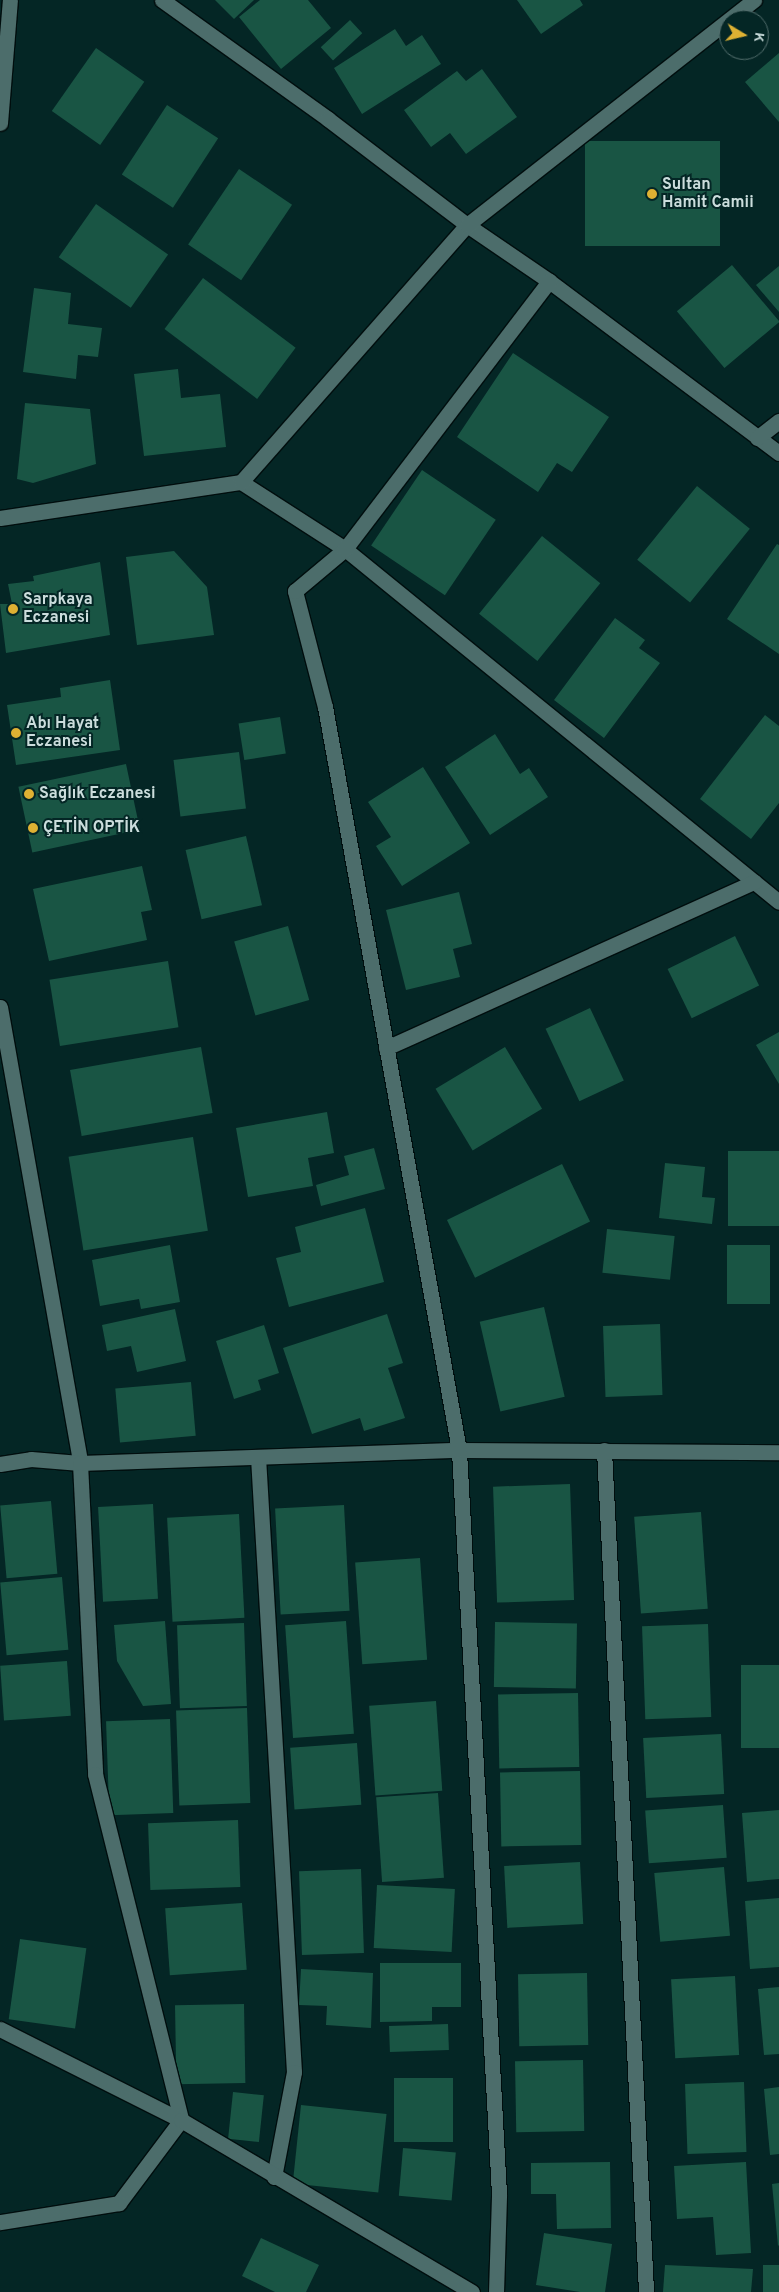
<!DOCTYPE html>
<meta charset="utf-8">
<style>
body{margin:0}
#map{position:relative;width:779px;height:2292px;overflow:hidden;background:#042625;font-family:Overpass,sans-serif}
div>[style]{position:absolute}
.building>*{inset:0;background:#195544;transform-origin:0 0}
.roads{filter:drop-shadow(1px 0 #000e0e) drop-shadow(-1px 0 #000e0e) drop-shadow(0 1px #000e0e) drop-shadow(0 -1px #000e0e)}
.minor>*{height:15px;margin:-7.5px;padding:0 7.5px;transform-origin:7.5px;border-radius:7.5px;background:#4c6d6b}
.dots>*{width:14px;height:14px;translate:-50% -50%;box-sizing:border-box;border:2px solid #042625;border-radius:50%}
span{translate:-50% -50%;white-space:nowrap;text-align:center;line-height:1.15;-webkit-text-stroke:4px #042625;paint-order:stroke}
.poi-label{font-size:16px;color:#cbdddc;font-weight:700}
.left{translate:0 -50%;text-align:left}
.north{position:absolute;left:719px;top:10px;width:50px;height:50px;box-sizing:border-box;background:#042625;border:1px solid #546f6e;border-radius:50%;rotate:99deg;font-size:14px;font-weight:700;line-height:20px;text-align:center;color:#cbdddc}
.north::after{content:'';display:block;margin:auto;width:18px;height:22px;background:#deb133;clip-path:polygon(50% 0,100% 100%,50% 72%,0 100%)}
</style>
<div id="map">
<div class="building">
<i style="clip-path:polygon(215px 0,254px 0,234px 19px)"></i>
<i style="clip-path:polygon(260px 0,308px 0,331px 28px,281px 69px,239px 17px)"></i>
<i style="clip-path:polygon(517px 0,580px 0,583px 5px,541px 34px)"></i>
<i style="left:350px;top:20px;width:18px;height:40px;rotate:47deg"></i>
<i style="clip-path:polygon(395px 29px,406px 46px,422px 35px,441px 64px,362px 114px,334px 68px)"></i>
<i style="left:96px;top:48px;width:59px;height:77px;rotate:35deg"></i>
<i style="clip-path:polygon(779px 53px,779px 122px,745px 82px)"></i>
<i style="clip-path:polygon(482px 69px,517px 117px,466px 154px,450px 133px,431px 147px,404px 110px,457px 71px,466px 81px)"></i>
<i style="left:167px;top:105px;width:61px;height:83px;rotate:33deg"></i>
<i style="left:585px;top:141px;width:135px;height:105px"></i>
<i style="left:239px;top:169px;width:64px;height:91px;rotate:34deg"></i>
<i style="left:96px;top:204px;width:88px;height:65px;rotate:35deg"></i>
<i style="left:732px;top:265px;width:74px;height:72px;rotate:50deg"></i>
<i style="clip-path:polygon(779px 266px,779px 312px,756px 285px)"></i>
<i style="left:203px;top:278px;width:116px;height:64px;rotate:37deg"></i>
<i style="clip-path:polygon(34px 288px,71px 293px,68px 324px,102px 328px,98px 357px,78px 355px,76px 379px,23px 372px)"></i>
<i style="clip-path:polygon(513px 353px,609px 417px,572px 472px,557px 463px,538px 492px,457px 437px)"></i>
<i style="clip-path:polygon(178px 369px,181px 398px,220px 394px,226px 447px,144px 456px,134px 374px)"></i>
<i style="clip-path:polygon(25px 403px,90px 409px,96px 464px,33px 483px,17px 479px)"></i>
<i style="left:422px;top:470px;width:89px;height:91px;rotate:34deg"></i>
<i style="left:697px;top:486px;width:68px;height:95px;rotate:39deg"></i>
<i style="left:542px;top:536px;width:75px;height:100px;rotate:39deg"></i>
<i style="clip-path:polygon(777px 544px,779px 545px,779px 654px,727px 619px)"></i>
<i style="clip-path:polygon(174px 551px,207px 587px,214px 635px,137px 645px,126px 557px)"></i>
<i style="clip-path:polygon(100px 562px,110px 635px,6px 653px,0 604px,12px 604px,8px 584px,34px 581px,33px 576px)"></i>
<i style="clip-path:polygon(615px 618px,645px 640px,639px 648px,660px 663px,604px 738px,554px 700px)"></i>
<i style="clip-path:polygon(110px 680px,120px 750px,16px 765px,7px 705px,61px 697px,60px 688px)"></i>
<i style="clip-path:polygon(765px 715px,779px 726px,779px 803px,751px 839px,700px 799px)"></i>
<i style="left:280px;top:717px;width:37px;height:42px;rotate:81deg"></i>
<i style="clip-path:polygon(495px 734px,520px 774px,529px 768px,548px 797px,490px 835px,445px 767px)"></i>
<i style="left:239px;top:752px;width:57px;height:66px;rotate:83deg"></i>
<i style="left:126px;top:764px;width:67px;height:110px;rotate:78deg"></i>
<i style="clip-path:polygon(423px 767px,470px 843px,402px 886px,376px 846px,391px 837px,368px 802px)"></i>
<i style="left:246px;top:836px;width:71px;height:62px;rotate:77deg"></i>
<i style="clip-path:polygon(142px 866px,152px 910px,141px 912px,147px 940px,49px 961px,33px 889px)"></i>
<i style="clip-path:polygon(459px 892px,472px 944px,453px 949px,460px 977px,406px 990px,386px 910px)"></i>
<i style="left:288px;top:926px;width:77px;height:56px;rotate:74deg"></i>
<i style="left:735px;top:936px;width:55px;height:75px;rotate:64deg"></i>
<i style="left:168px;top:961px;width:67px;height:120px;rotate:81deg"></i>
<i style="left:590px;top:1008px;width:80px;height:49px;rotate:65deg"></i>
<i style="clip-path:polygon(779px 1032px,779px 1084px,756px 1045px)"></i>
<i style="left:201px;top:1047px;width:67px;height:133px;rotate:80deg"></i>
<i style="left:505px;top:1047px;width:72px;height:81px;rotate:59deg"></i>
<i style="clip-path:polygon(327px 1112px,334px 1153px,308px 1158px,313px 1186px,248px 1197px,236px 1128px)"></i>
<i style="left:193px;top:1137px;width:95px;height:126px;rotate:81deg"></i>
<i style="clip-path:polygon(374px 1148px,385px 1189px,321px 1206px,316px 1185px,349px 1175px,344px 1156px)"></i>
<i style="left:728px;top:1151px;width:51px;height:75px"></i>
<i style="clip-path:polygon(665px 1163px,705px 1167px,702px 1197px,715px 1198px,712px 1224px,659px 1218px)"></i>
<i style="left:562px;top:1164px;width:64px;height:128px;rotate:64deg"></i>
<i style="clip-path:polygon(365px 1208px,384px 1282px,289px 1307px,276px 1258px,301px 1252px,295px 1227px)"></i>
<i style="left:607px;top:1229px;width:68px;height:44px;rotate:6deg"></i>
<i style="clip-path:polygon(170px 1245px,180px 1302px,141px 1309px,139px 1299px,100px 1306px,92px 1260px)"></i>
<i style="left:727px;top:1245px;width:43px;height:59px"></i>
<i style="left:544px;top:1307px;width:92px;height:66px;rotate:77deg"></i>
<i style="clip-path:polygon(175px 1309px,186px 1361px,137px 1372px,131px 1346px,107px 1351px,102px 1325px)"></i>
<i style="clip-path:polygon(387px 1314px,403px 1363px,388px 1368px,405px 1418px,364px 1431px,360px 1418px,312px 1434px,283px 1348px)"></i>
<i style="left:660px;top:1324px;width:71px;height:57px;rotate:88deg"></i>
<i style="clip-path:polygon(264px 1325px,279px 1373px,258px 1380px,261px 1390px,234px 1399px,216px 1341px)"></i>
<i style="left:191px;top:1382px;width:54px;height:76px;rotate:85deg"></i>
<i style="left:570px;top:1484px;width:116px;height:77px;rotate:88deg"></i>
<i style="left:51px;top:1501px;width:73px;height:51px;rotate:85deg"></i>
<i style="left:153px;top:1504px;width:95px;height:55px;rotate:87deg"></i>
<i style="left:344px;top:1505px;width:106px;height:69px;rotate:87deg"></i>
<i style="left:701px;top:1512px;width:97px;height:67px;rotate:86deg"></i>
<i style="left:239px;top:1514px;width:104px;height:72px;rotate:87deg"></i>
<i style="left:420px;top:1558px;width:102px;height:65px;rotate:86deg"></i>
<i style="left:62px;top:1577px;width:73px;height:62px;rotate:85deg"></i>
<i style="clip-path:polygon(165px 1621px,171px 1704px,143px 1706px,117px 1661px,114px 1625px)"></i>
<i style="left:346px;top:1621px;width:113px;height:61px;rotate:86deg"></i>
<i style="left:495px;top:1622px;width:82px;height:65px;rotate:1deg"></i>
<i style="left:244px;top:1623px;width:83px;height:67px;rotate:88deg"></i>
<i style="left:708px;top:1624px;width:93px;height:66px;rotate:88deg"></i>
<i style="left:67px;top:1661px;width:55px;height:67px;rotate:86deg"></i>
<i style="left:741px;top:1665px;width:38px;height:83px"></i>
<i style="left:578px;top:1693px;width:74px;height:80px;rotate:89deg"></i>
<i style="left:436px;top:1701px;width:90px;height:67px;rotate:86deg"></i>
<i style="left:247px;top:1708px;width:95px;height:71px;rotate:88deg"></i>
<i style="left:170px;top:1719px;width:94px;height:64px;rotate:88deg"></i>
<i style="left:721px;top:1734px;width:60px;height:78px;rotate:87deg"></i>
<i style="left:357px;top:1743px;width:62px;height:67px;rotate:86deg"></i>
<i style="left:580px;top:1771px;width:74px;height:80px;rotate:89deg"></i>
<i style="left:438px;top:1793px;width:85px;height:62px;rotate:86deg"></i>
<i style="left:723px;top:1805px;width:53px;height:78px;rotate:86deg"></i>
<i style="clip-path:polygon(779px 1810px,779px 1879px,747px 1882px,742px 1813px)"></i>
<i style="left:238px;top:1820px;width:67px;height:90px;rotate:88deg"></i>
<i style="left:580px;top:1862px;width:62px;height:76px;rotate:87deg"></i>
<i style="left:724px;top:1867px;width:69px;height:70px;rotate:85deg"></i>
<i style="left:361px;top:1869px;width:84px;height:62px;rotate:88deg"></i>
<i style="left:377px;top:1885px;width:78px;height:63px;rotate:3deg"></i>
<i style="clip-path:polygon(779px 1898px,779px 1967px,750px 1969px,745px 1901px)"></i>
<i style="left:242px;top:1903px;width:67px;height:77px;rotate:86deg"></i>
<i style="left:20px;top:1939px;width:67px;height:81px;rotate:8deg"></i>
<i style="clip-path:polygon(380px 1963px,461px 1963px,461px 2007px,432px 2007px,432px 2021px,380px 2022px)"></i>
<i style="clip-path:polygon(301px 1969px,373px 1973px,371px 2028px,326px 2025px,327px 2006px,299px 2005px)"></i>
<i style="left:587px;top:1973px;width:72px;height:69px;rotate:89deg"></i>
<i style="left:735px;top:1976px;width:79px;height:64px;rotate:87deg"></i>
<i style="clip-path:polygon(779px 1987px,779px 2054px,764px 2055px,758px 1989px)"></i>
<i style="left:244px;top:2004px;width:79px;height:69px;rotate:89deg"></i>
<i style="left:448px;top:2024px;width:26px;height:59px;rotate:88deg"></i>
<i style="left:583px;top:2060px;width:71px;height:68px;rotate:89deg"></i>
<i style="left:453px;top:2078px;width:64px;height:59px;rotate:90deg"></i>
<i style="left:744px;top:2082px;width:70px;height:59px;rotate:88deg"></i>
<i style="clip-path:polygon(779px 2087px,779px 2154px,770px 2155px,764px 2089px)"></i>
<i style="left:233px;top:2092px;width:31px;height:47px;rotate:6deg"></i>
<i style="left:301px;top:2105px;width:86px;height:79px;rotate:6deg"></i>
<i style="left:403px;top:2148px;width:53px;height:48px;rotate:5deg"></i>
<i style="clip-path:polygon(610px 2162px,611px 2228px,557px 2229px,556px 2194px,531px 2194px,531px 2163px)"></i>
<i style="clip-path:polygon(746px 2162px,751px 2253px,716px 2255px,713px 2217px,677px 2219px,674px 2166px)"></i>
<i style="clip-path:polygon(779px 2183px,779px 2245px,778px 2246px,772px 2184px)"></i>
<i style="clip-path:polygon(544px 2233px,612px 2244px,605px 2292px,580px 2292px,536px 2285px)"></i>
<i style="clip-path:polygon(261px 2238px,319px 2265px,306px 2292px,275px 2292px,242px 2276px)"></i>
<i style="clip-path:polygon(665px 2265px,753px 2269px,751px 2292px,663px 2292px)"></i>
<i style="left:763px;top:2265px;width:16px;height:27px"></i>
</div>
<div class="roads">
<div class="minor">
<i style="left:162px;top:0;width:204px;rotate:35.6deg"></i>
<i style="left:328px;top:119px;width:175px;rotate:37.3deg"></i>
<i style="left:467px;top:225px;width:99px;rotate:34.3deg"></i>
<i style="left:549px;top:281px;width:287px;rotate:36.8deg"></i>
<i style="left:0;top:123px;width:123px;rotate:-85.4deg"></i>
<i style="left:757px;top:438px;width:28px;rotate:-38deg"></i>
<i style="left:241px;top:482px;width:124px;rotate:32.8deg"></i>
<i style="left:345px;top:549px;width:559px;rotate:39.12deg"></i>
<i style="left:0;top:518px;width:244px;rotate:-8.5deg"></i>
<i style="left:241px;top:482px;width:342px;rotate:-48.7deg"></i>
<i style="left:467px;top:225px;width:365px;rotate:-38.1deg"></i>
<i style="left:0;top:1007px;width:463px;rotate:80deg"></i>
<i style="left:80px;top:1463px;width:311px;rotate:87.2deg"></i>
<i style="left:95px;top:1774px;width:357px;rotate:76deg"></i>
<i style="left:181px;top:2120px;width:104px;rotate:126.8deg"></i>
<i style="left:119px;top:2203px;width:121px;rotate:170.9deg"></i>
<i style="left:386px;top:1048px;width:404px;rotate:-24.3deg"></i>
<i style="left:604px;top:1450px;width:843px;rotate:87.14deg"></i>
<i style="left:258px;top:1457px;width:616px;rotate:86.65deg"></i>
<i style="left:294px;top:2072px;width:107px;rotate:100.8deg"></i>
<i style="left:0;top:1464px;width:31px;rotate:-9deg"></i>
<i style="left:31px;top:1459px;width:49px;rotate:4.7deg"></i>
<i style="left:80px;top:1463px;width:379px;rotate:-2deg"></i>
<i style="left:459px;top:1450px;width:320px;rotate:0.4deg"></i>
<i style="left:0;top:2029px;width:203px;rotate:26.7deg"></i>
<i style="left:181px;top:2120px;width:338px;rotate:30.6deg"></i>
<i style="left:496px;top:2292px;width:98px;rotate:-88.2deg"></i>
<i style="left:499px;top:2194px;width:745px;rotate:-93.08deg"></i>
<i style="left:459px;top:1450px;width:755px;rotate:-100.22deg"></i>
<i style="left:325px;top:707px;width:120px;rotate:-104.5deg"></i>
<i style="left:295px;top:591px;width:65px;rotate:-40deg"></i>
<i style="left:345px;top:549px;width:337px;rotate:-52.7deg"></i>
</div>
</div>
<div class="dots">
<i style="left:652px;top:194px;background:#deb133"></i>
<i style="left:13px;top:609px;background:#deb133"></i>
<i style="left:16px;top:733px;background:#deb133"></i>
<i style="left:29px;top:794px;background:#deb133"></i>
<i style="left:33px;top:828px;background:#deb133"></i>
</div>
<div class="poi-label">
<span class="left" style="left:662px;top:194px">Sultan<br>Hamit Camii</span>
<span class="left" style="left:23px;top:609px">Sarpkaya<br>Eczanesi</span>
<span class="left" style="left:26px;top:733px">Abı Hayat<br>Eczanesi</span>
<span class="left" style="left:39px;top:794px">Sağlık Eczanesi</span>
<span class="left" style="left:43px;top:828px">ÇETİN OPTİK</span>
</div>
<div class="north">K</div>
</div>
